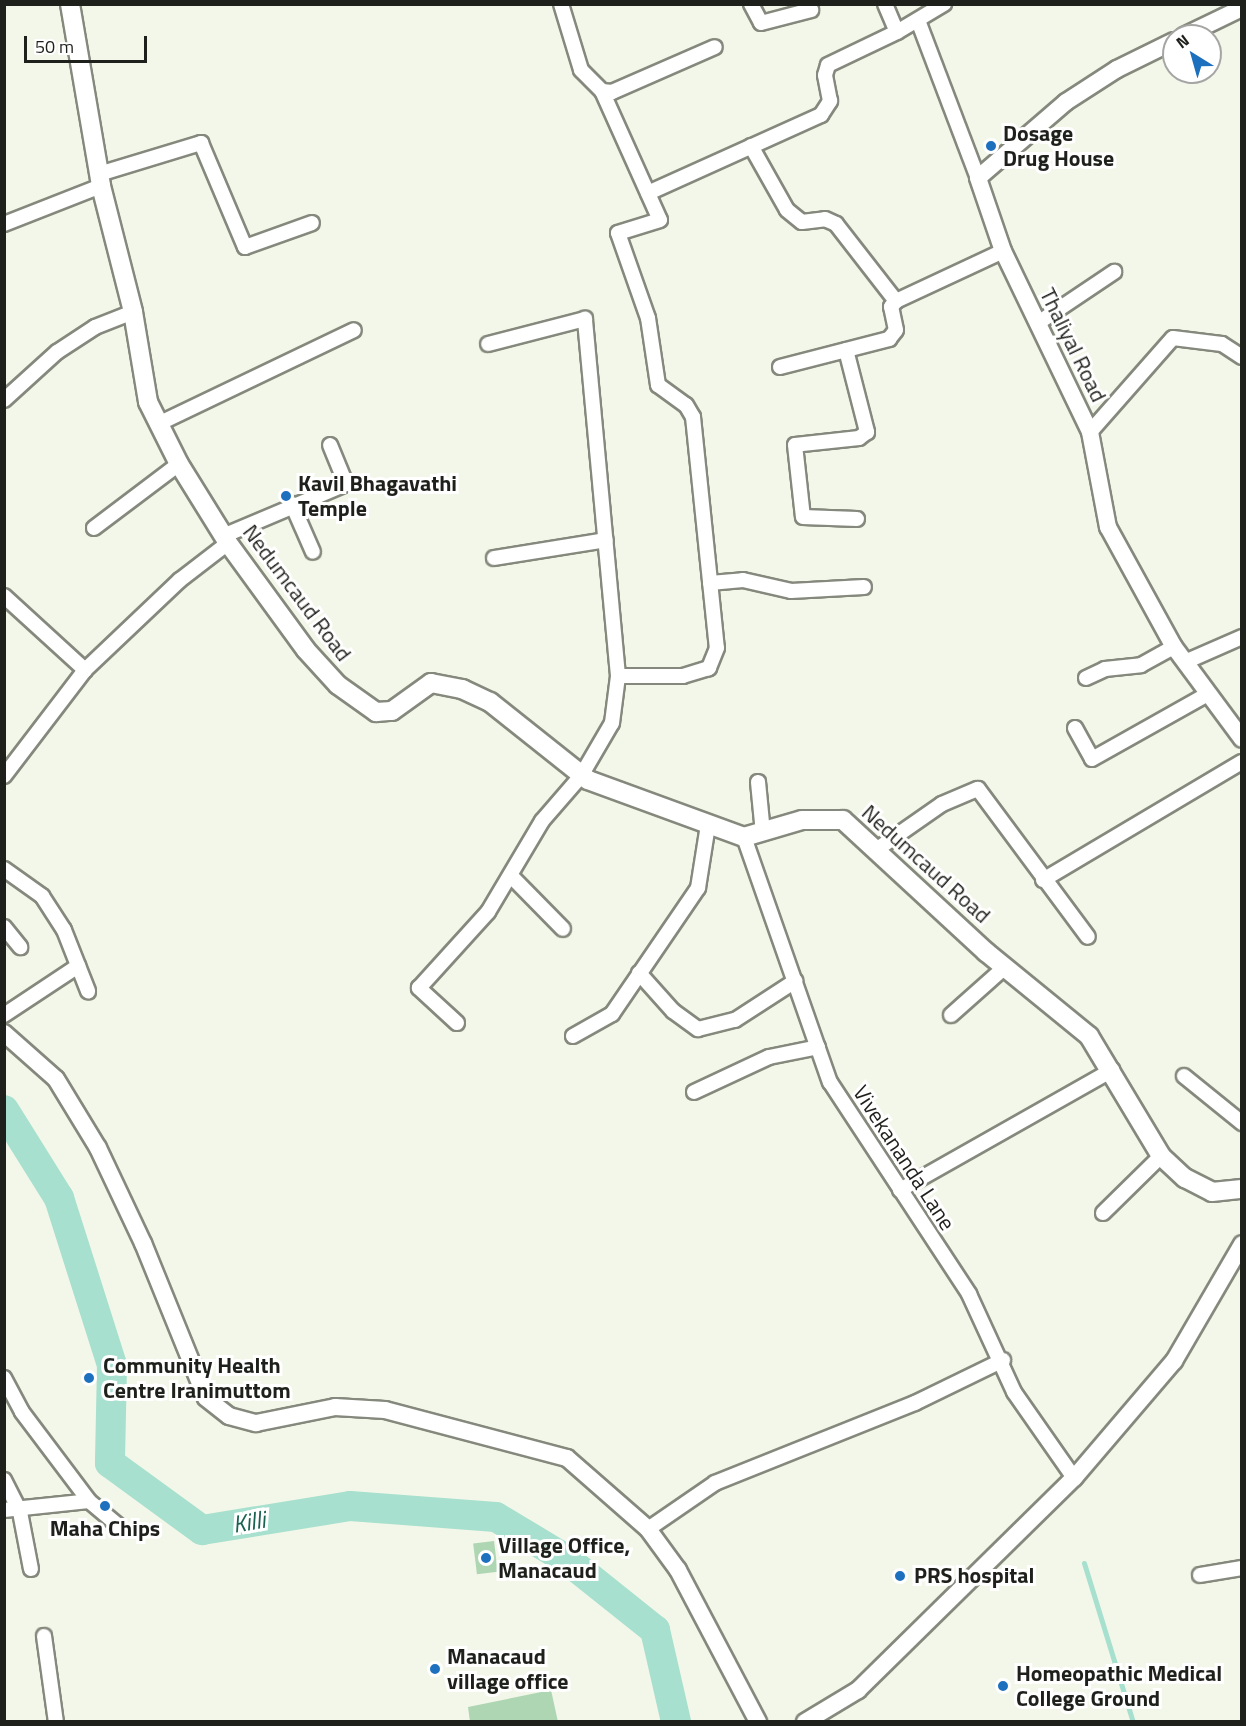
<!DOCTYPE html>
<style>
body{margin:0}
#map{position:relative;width:1246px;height:1726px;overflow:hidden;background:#f3f7e9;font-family:"Titillium Web",sans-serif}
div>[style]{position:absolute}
.stream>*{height:5px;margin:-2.5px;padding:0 2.5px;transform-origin:2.5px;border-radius:2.5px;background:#a7e0ce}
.river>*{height:30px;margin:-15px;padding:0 15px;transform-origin:15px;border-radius:15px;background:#a7e0ce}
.building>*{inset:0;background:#afd6b3;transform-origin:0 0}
.roads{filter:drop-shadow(2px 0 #85897d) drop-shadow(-2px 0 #85897d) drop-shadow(0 2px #85897d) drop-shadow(0 -2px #85897d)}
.minor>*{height:14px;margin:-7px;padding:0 7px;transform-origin:7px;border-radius:7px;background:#fff}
.tertiary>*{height:16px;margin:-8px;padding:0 8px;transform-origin:8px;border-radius:8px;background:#fff}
.secondary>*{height:18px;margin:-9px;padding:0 9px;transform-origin:9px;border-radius:9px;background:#fff}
.dots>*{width:16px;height:16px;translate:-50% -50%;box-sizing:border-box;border:3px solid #fff;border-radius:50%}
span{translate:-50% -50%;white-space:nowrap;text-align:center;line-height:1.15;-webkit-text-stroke:6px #fff;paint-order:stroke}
.poi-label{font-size:22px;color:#1e201b;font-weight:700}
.left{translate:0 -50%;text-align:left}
.street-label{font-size:22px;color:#1e201b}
.water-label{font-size:24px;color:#196150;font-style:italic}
.frame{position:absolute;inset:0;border:6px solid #1e201b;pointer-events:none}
.north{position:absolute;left:1162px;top:24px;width:60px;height:60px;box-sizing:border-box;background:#fff;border:2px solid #a5a6a4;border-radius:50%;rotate:323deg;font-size:16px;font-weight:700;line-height:24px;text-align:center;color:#1e201b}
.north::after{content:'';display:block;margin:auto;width:21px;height:27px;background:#1d70be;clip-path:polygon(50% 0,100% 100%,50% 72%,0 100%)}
.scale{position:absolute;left:24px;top:36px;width:123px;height:27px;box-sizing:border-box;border:3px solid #1e201b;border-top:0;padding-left:8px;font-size:18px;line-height:21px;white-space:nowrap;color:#1e201b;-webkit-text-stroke:4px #fff;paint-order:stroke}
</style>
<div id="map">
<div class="stream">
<i style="left:1084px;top:1563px;width:166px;rotate:72.9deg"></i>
</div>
<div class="river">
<i style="left:4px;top:1110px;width:104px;rotate:58deg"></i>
<i style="left:59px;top:1198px;width:175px;rotate:72.4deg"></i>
<i style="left:112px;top:1365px;width:98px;rotate:91.2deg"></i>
<i style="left:110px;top:1463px;width:114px;rotate:36.1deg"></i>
<i style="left:202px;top:1530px;width:150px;rotate:-9.2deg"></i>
<i style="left:350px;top:1506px;width:146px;rotate:4.3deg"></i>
<i style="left:496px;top:1517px;width:82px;rotate:31deg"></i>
<i style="left:566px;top:1559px;width:114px;rotate:38.6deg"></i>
<i style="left:655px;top:1630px;width:94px;rotate:77.1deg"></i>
</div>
<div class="building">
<i style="left:494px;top:1541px;width:31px;height:21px;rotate:83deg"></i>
<i style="clip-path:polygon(551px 1690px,558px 1722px,470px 1722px,468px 1707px)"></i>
</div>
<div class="roads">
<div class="minor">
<i style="left:561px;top:4px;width:69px;rotate:73.1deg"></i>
<i style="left:581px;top:70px;width:30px;rotate:45deg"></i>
<i style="left:602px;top:91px;width:10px;rotate:6deg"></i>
<i style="left:612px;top:92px;width:112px;rotate:-23.6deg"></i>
<i style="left:751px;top:4px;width:21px;rotate:62deg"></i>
<i style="left:761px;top:23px;width:52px;rotate:-14.6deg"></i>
<i style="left:885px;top:4px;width:30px;rotate:67deg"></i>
<i style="left:897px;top:32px;width:55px;rotate:-30.8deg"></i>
<i style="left:919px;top:23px;width:166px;rotate:69.2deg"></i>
<i style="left:602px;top:91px;width:141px;rotate:65.8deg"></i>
<i style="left:660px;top:220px;width:44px;rotate:162.8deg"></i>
<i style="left:618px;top:233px;width:90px;rotate:70.6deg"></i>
<i style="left:648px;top:318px;width:68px;rotate:81.5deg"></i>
<i style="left:658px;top:385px;width:34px;rotate:36deg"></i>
<i style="left:686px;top:405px;width:14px;rotate:60deg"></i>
<i style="left:693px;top:417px;width:232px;rotate:84.1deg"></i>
<i style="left:717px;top:648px;width:22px;rotate:112deg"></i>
<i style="left:709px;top:668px;width:27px;rotate:163deg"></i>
<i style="left:683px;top:676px;width:65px;rotate:180deg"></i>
<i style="left:751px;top:146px;width:73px;rotate:60.6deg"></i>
<i style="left:787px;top:210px;width:19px;rotate:39deg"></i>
<i style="left:802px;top:222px;width:23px;rotate:-7deg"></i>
<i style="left:825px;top:219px;width:12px;rotate:24deg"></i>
<i style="left:836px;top:224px;width:98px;rotate:52.1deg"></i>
<i style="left:99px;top:174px;width:107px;rotate:-16.9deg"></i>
<i style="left:201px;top:143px;width:113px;rotate:67.1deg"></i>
<i style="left:245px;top:247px;width:71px;rotate:-19.7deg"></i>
<i style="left:648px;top:193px;width:190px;rotate:-24.3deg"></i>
<i style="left:821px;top:115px;width:17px;rotate:-57deg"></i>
<i style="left:830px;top:101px;width:26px;rotate:-101deg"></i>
<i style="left:825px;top:75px;width:10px;rotate:-73deg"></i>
<i style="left:828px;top:65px;width:76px;rotate:-25.6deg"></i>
<i style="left:4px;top:224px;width:104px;rotate:-21.4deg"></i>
<i style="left:1038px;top:323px;width:92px;rotate:-33.9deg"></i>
<i style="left:846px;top:350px;width:85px;rotate:75.6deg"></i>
<i style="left:867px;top:432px;width:10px;rotate:143deg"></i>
<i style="left:859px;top:438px;width:64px;rotate:173.8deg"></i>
<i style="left:795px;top:445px;width:72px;rotate:83.7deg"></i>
<i style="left:803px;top:517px;width:54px;rotate:2.1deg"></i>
<i style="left:780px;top:367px;width:113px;rotate:-14.4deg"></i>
<i style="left:889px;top:339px;width:11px;rotate:-52deg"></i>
<i style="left:896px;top:330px;width:24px;rotate:-102deg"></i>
<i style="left:891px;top:307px;width:8px;rotate:-50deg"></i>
<i style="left:896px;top:301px;width:118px;rotate:-25deg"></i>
<i style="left:4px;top:400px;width:72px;rotate:-42.2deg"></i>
<i style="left:57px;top:352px;width:45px;rotate:-33.3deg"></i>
<i style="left:95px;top:327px;width:41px;rotate:-21.5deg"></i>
<i style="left:158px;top:424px;width:217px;rotate:-25.6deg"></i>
<i style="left:1090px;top:432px;width:125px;rotate:-48.6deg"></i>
<i style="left:1173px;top:338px;width:49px;rotate:7deg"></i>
<i style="left:1222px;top:344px;width:24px;rotate:33deg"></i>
<i style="left:292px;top:504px;width:52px;rotate:66.4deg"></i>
<i style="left:94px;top:528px;width:106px;rotate:-37deg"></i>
<i style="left:223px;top:536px;width:134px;rotate:-22.9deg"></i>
<i style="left:346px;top:484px;width:42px;rotate:-112.3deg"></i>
<i style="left:494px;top:558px;width:113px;rotate:-9.1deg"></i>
<i style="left:710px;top:583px;width:33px;rotate:-5deg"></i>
<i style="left:743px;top:580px;width:49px;rotate:12.9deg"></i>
<i style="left:791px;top:591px;width:73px;rotate:-3.1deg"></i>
<i style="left:4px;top:596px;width:110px;rotate:42.4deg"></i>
<i style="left:1185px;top:662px;width:62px;rotate:-23.7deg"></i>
<i style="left:1086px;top:678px;width:21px;rotate:-25deg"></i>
<i style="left:1105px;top:669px;width:36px;rotate:-6deg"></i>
<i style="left:1141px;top:665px;width:38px;rotate:-29deg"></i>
<i style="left:1075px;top:728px;width:35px;rotate:61deg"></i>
<i style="left:1092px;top:759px;width:133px;rotate:-29.3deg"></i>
<i style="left:4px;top:776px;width:133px;rotate:-52.6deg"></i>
<i style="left:85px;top:670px;width:131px;rotate:-43.5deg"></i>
<i style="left:180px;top:580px;width:61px;rotate:-37.6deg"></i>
<i style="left:758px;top:782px;width:51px;rotate:84.4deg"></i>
<i style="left:744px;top:837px;width:260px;rotate:70.7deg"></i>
<i style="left:830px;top:1082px;width:254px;rotate:56.7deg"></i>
<i style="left:969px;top:1294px;width:108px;rotate:65.3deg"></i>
<i style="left:1014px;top:1392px;width:105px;rotate:55.1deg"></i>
<i style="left:876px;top:850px;width:80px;rotate:-34.9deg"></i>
<i style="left:942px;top:804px;width:39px;rotate:-23deg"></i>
<i style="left:978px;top:789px;width:184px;rotate:53.4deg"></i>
<i style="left:4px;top:869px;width:47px;rotate:35.4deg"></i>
<i style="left:42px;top:896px;width:40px;rotate:57.1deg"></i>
<i style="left:64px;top:930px;width:66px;rotate:68.5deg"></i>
<i style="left:511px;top:876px;width:74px;rotate:45.5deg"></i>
<i style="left:1043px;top:880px;width:231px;rotate:-30.7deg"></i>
<i style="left:4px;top:927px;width:26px;rotate:51deg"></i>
<i style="left:639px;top:973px;width:51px;rotate:48.2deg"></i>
<i style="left:673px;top:1011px;width:31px;rotate:36deg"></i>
<i style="left:698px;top:1029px;width:38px;rotate:-14deg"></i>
<i style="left:735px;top:1020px;width:72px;rotate:-33deg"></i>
<i style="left:4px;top:1015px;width:89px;rotate:-33.5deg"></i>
<i style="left:951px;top:1015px;width:72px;rotate:-41.6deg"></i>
<i style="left:457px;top:1023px;width:52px;rotate:-137.4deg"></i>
<i style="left:419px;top:988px;width:103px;rotate:-47.8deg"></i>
<i style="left:488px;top:912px;width:106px;rotate:-59.3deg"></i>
<i style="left:542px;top:821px;width:60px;rotate:-49.1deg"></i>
<i style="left:581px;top:776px;width:61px;rotate:-59.7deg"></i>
<i style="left:612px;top:723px;width:47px;rotate:-82.7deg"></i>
<i style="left:618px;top:676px;width:359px;rotate:-95.3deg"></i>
<i style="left:585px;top:319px;width:100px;rotate:165.5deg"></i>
<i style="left:573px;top:1036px;width:45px;rotate:-29.4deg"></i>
<i style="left:612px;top:1014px;width:153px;rotate:-55.7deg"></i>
<i style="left:698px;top:888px;width:64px;rotate:-81deg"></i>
<i style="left:1184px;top:1076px;width:75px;rotate:39deg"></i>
<i style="left:694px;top:1092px;width:83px;rotate:-25deg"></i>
<i style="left:769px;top:1057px;width:50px;rotate:-11.5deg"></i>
<i style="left:900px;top:1190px;width:244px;rotate:-29.5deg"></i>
<i style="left:1103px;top:1213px;width:81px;rotate:-44.5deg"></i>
<i style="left:4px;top:1378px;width:38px;rotate:62deg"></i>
<i style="left:22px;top:1412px;width:111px;rotate:53deg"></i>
<i style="left:89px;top:1501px;width:38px;rotate:40deg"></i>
<i style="left:4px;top:1480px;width:36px;rotate:63deg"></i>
<i style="left:20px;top:1512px;width:58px;rotate:79.1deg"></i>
<i style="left:4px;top:1510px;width:85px;rotate:-6deg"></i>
<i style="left:648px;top:1529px;width:81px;rotate:-34.5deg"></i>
<i style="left:715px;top:1483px;width:215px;rotate:-21.8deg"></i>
<i style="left:915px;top:1403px;width:98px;rotate:-26deg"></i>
<i style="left:1200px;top:1575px;width:43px;rotate:-9.5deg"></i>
<i style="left:44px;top:1636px;width:87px;rotate:82.1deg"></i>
</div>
<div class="tertiary">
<i style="left:1184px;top:36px;width:64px;rotate:-25.8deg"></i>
<i style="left:1174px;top:41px;width:64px;rotate:153.8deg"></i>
<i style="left:1117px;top:69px;width:61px;rotate:147.1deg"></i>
<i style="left:1066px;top:102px;width:116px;rotate:139.2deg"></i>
<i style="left:978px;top:178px;width:77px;rotate:71.1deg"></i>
<i style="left:1003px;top:251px;width:201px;rotate:64.3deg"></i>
<i style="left:1090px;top:432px;width:97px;rotate:79.3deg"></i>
<i style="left:1108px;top:527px;width:137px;rotate:61.2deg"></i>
<i style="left:1174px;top:647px;width:114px;rotate:53.5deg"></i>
<i style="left:4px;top:1033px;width:69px;rotate:41.5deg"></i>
<i style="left:56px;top:1079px;width:81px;rotate:58.7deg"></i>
<i style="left:98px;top:1148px;width:105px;rotate:64.7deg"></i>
<i style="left:143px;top:1243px;width:167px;rotate:67.9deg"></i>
<i style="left:206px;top:1398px;width:29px;rotate:38deg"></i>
<i style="left:229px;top:1416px;width:28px;rotate:15deg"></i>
<i style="left:256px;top:1423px;width:81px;rotate:-11.4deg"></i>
<i style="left:335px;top:1407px;width:50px;rotate:3.4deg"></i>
<i style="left:385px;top:1410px;width:188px;rotate:14.8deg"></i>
<i style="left:567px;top:1458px;width:108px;rotate:41.2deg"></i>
<i style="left:648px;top:1529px;width:51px;rotate:53.8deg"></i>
<i style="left:678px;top:1570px;width:172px;rotate:62.2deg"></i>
<i style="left:805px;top:1722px;width:62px;rotate:-31.1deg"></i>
<i style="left:858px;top:1690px;width:303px;rotate:-44.5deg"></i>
<i style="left:1074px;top:1478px;width:154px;rotate:-49.5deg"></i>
<i style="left:1174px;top:1361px;width:135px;rotate:-59.8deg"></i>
</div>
<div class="secondary">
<i style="left:70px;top:4px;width:185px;rotate:80.3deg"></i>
<i style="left:101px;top:186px;width:130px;rotate:75.7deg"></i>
<i style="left:133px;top:312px;width:91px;rotate:80.5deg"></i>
<i style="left:148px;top:402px;width:69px;rotate:63.4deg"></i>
<i style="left:179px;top:464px;width:93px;rotate:58.2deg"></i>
<i style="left:228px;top:543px;width:132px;rotate:53.9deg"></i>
<i style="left:306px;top:650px;width:47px;rotate:47.6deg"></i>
<i style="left:338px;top:685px;width:47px;rotate:35.4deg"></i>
<i style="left:376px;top:712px;width:16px;rotate:-4deg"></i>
<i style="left:392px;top:711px;width:48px;rotate:-35.7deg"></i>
<i style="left:431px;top:683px;width:32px;rotate:11deg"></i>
<i style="left:462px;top:689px;width:31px;rotate:25deg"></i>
<i style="left:490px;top:702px;width:125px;rotate:38.5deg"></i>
<i style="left:588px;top:780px;width:166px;rotate:20.1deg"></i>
<i style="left:744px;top:837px;width:60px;rotate:-16.3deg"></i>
<i style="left:802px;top:820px;width:41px"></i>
<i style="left:843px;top:820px;width:195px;rotate:42.7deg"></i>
<i style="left:986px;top:952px;width:133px;rotate:39.2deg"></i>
<i style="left:1089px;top:1036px;width:140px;rotate:59deg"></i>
<i style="left:1161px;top:1156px;width:33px;rotate:43deg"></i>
<i style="left:1185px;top:1178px;width:30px;rotate:27deg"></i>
<i style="left:1212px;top:1192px;width:30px;rotate:-6deg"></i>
</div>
</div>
<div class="dots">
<i style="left:991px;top:146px;background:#1d70be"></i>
<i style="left:286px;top:496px;background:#1d70be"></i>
<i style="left:89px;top:1378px;background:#1d70be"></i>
<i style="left:105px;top:1506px;background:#1d70be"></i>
<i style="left:486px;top:1558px;background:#1d70be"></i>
<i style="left:900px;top:1576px;background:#1d70be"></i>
<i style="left:435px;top:1669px;background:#1d70be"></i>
<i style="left:1003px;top:1686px;background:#1d70be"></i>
</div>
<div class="poi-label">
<span class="left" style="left:1003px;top:146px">Dosage<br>Drug House</span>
<span class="left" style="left:298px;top:496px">Kavil Bhagavathi<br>Temple</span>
<span class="left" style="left:103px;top:1378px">Community Health<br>Centre Iranimuttom</span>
<span style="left:105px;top:1529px">Maha Chips</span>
<span class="left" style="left:498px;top:1558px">Village Office,<br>Manacaud</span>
<span class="left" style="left:914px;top:1576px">PRS hospital</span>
<span class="left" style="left:447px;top:1669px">Manacaud<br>village office</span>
<span class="left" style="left:1016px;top:1686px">Homeopathic Medical<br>College Ground</span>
</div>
<div class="street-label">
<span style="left:1073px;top:345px;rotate:64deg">Thaliyal Road</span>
<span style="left:297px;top:593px;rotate:53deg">Nedumcaud Road</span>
<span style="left:926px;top:864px;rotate:42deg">Nedumcaud Road</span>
<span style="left:904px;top:1158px;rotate:57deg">Vivekananda Lane</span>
</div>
<div class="water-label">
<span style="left:249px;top:1522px;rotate:-9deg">Killi</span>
</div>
<div class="frame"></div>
<div class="north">N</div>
<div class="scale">50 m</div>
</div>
